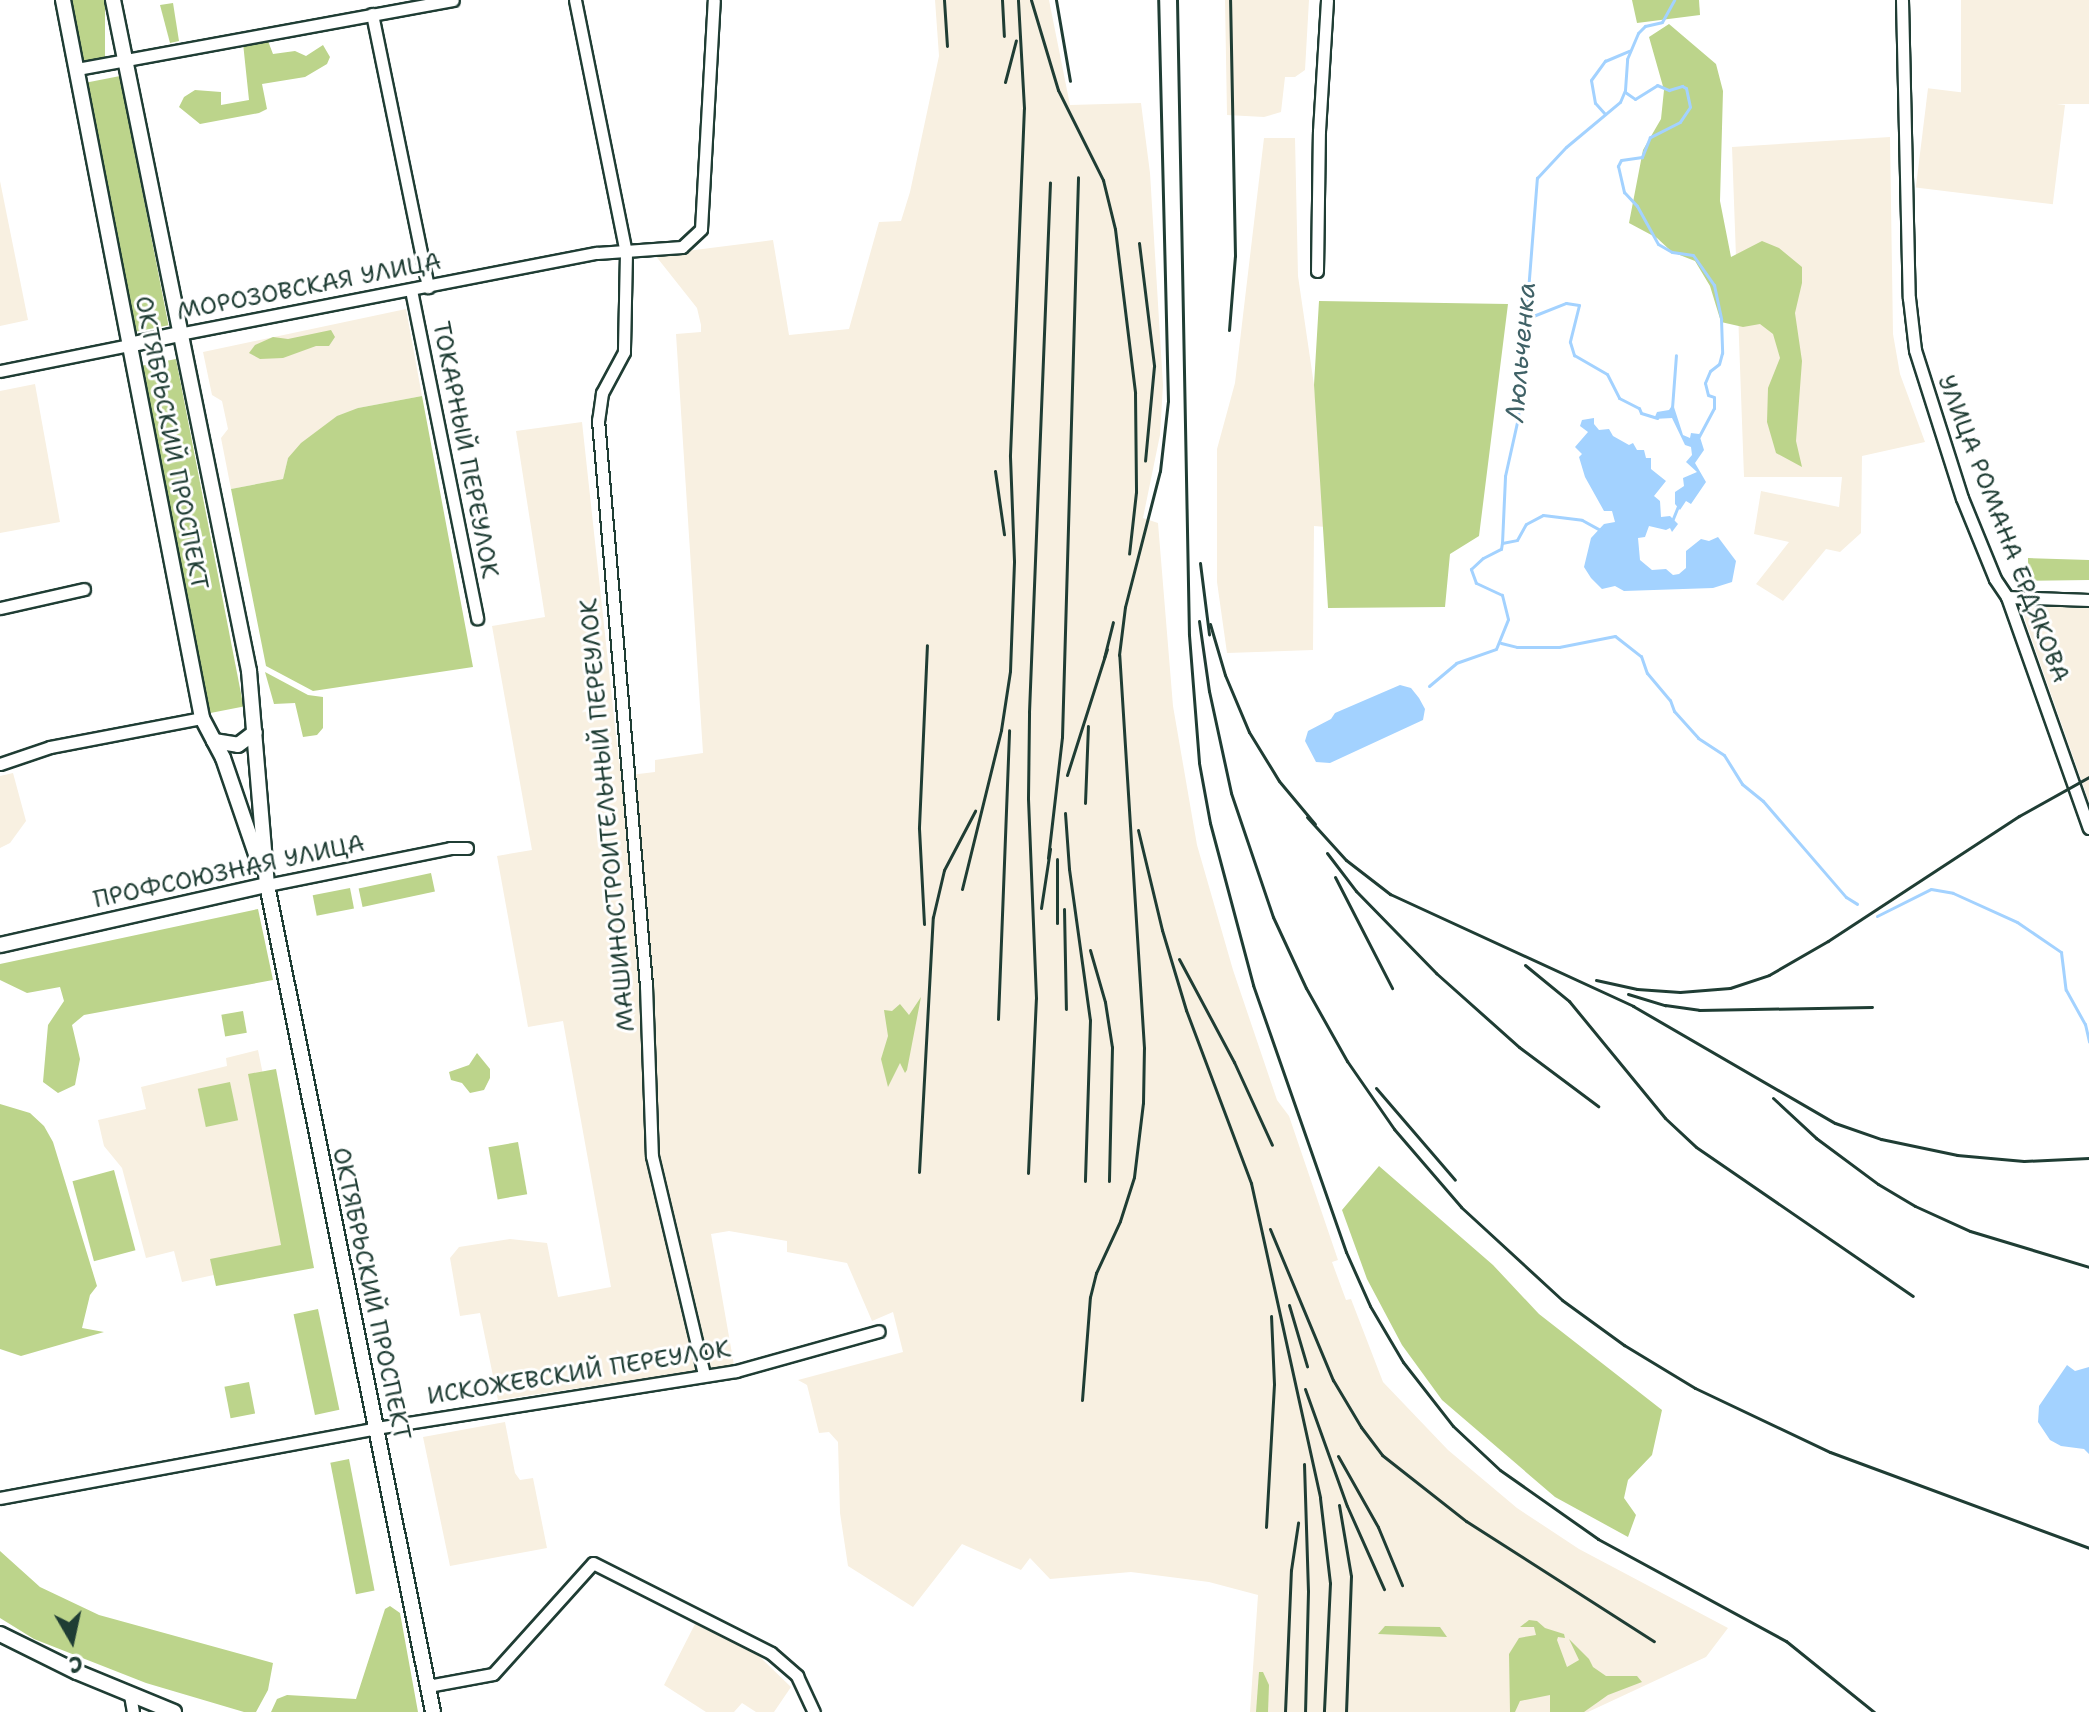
<!DOCTYPE html>
<meta charset="utf-8">
<style>
body{margin:0}
#map{position:relative;width:2089px;height:1712px;overflow:hidden;background:#fff;font-family:"Shantell Sans",sans-serif}
div>[style]{position:absolute}
.built>*{inset:0;background:#f8f0e1;transform-origin:0 0}
.green>*{inset:0;background:#bcd48b;transform-origin:0 0}
.water>*{inset:0;background:#a3d2ff}
.stream>*{height:3px;margin:-1.5px;padding:0 1.5px;transform-origin:1.5px;border-radius:1.5px;background:#a3d2ff}
.roads{filter:drop-shadow(2px 0 #1f3d34) drop-shadow(-2px 0 #1f3d34) drop-shadow(0 2px #1f3d34) drop-shadow(0 -2px #1f3d34)}
.minor>*{height:11px;margin:-5.5px;padding:0 5.5px;transform-origin:5.5px;border-radius:5.5px;background:#fff}
.major>*{height:14px;margin:-7px;padding:0 7px;transform-origin:7px;border-radius:7px;background:#fff}
.rail>*{height:3px;margin:-1.5px;padding:0 1.5px;transform-origin:1.5px;border-radius:1.5px;background:#1f3d34}
span{translate:-50% -50%;white-space:nowrap;text-align:center;line-height:1.15;-webkit-text-stroke:6px #fff;paint-order:stroke}
.street-label{font-size:24px;color:#1f3d34}
.water-label{font-size:26px;color:#406267;font-style:italic}
.north{position:absolute;left:32px;top:1600px;width:80px;height:80px;-webkit-text-stroke:6px #fff;paint-order:stroke;rotate:171deg;font-size:22px;font-weight:700;line-height:32px;text-align:center;color:#1f3d34}
.north::after{content:'';display:block;margin:auto;width:28px;height:36px;background:#1f3d34;clip-path:polygon(50% 0,100% 100%,50% 72%,0 100%)}
</style>
<div id="map">
<div class="built">
<i style="clip-path:polygon(935px 0,1049px 0,1070px 105px,1141px 103px,1150px 173px,1163px 385px,1160px 435px,1143px 518px,1158px 523px,1173px 706px,1197px 845px,1233px 970px,1277px 1100px,1289px 1116px,1338px 1260px,1332px 1262px,1346px 1300px,1351px 1299px,1383px 1382px,1448px 1450px,1517px 1508px,1579px 1549px,1728px 1628px,1706px 1657px,1588px 1712px,1250px 1712px,1258px 1595px,1209px 1582px,1131px 1572px,1050px 1579px,1030px 1558px,1021px 1570px,962px 1544px,913px 1607px,848px 1566px,840px 1513px,838px 1442px,829px 1432px,819px 1433px,807px 1385px,798px 1380px,903px 1352px,893px 1312px,872px 1321px,847px 1263px,787px 1252px,787px 1241px,729px 1231px,711px 1234px,734px 1365px,498px 1400px,480px 1313px,460px 1316px,450px 1258px,459px 1247px,510px 1239px,547px 1243px,558px 1297px,611px 1287px,563px 1021px,528px 1027px,497px 856px,532px 850px,492px 626px,545px 617px,516px 431px,582px 422px,619px 763px,630px 775px,655px 772px,655px 760px,703px 753px,676px 334px,701px 332px,701px 325px,697px 308px,655px 255px,773px 240px,789px 335px,849px 329px,879px 222px,901px 221px,910px 192px,939px 56px)"></i>
<i style="clip-path:polygon(1225px 0,1309px 0,1305px 70px,1295px 77px,1285px 77px,1281px 112px,1264px 117px,1227px 115px)"></i>
<i style="left:1961px;top:0;width:128px;height:104px"></i>
<i style="left:2065px;top:105px;width:100px;height:138px;rotate:97deg"></i>
<i style="clip-path:polygon(1890px 137px,1893px 334px,1900px 374px,1925px 442px,1862px 456px,1861px 533px,1840px 552px,1826px 549px,1783px 601px,1756px 584px,1789px 542px,1754px 534px,1761px 491px,1839px 507px,1842px 477px,1744px 477px,1732px 147px)"></i>
<i style="clip-path:polygon(1264px 138px,1295px 138px,1298px 276px,1314px 385px,1326px 527px,1314px 526px,1313px 650px,1227px 653px,1217px 582px,1217px 449px,1235px 383px)"></i>
<i style="clip-path:polygon(0 181px,28px 320px,0 326px)"></i>
<i style="clip-path:polygon(406px 309px,422px 396px,358px 408px,288px 458px,283px 479px,231px 489px,221px 438px,228px 429px,222px 401px,212px 395px,203px 352px)"></i>
<i style="clip-path:polygon(35px 384px,60px 522px,0 533px,0 391px)"></i>
<i style="clip-path:polygon(2029px 606px,2089px 608px,2089px 802px,2025px 620px,2024px 613px)"></i>
<i style="clip-path:polygon(13px 773px,26px 821px,10px 843px,0 848px,0 776px)"></i>
<i style="clip-path:polygon(258px 1050px,300px 1256px,182px 1282px,174px 1251px,146px 1258px,122px 1168px,104px 1146px,98px 1120px,146px 1109px,141px 1087px,227px 1066px,226px 1058px)"></i>
<i style="clip-path:polygon(505px 1422px,515px 1473px,520px 1480px,533px 1478px,547px 1548px,450px 1566px,423px 1437px)"></i>
<i style="clip-path:polygon(695px 1624px,758px 1655px,791px 1687px,774px 1712px,756px 1712px,742px 1703px,734px 1712px,706px 1712px,664px 1685px)"></i>
</div>
<div class="green">
<i style="left:69px;top:0;width:36px;height:61px"></i>
<i style="clip-path:polygon(1632px 0,1699px 0,1700px 15px,1637px 23px)"></i>
<i style="clip-path:polygon(173px 3px,179px 41px,170px 43px,160px 5px)"></i>
<i style="clip-path:polygon(1669px 24px,1716px 64px,1723px 91px,1720px 201px,1731px 257px,1762px 241px,1779px 248px,1802px 267px,1802px 283px,1795px 313px,1802px 361px,1796px 441px,1802px 467px,1776px 453px,1767px 422px,1768px 388px,1780px 358px,1773px 334px,1760px 324px,1743px 327px,1721px 322px,1710px 286px,1695px 261px,1672px 252px,1657px 238px,1629px 223px,1643px 150px,1661px 119px,1664px 90px,1649px 37px)"></i>
<i style="clip-path:polygon(268px 41px,273px 54px,295px 51px,306px 56px,323px 45px,330px 57px,327px 64px,305px 77px,262px 84px,267px 109px,259px 113px,200px 124px,179px 107px,184px 97px,195px 90px,221px 92px,221px 105px,249px 100px,243px 43px)"></i>
<i style="left:120px;top:76px;width:254px;height:35px;rotate:79deg"></i>
<i style="clip-path:polygon(1319px 301px,1508px 304px,1479px 536px,1450px 554px,1445px 607px,1328px 608px,1314px 385px)"></i>
<i style="clip-path:polygon(331px 330px,335px 337px,329px 346px,316px 346px,283px 358px,260px 359px,249px 353px,255px 345px,273px 337px,288px 339px)"></i>
<i style="left:176px;top:359px;width:354px;height:35px;rotate:79deg"></i>
<i style="clip-path:polygon(422px 396px,473px 667px,313px 691px,266px 666px,231px 489px,283px 479px,288px 458px,301px 443px,337px 416px,358px 408px)"></i>
<i style="clip-path:polygon(2028px 558px,2089px 560px,2089px 580px,2021px 581px,2028px 573px)"></i>
<i style="clip-path:polygon(265px 672px,308px 695px,323px 697px,323px 728px,317px 735px,303px 737px,295px 703px,274px 704px)"></i>
<i style="left:431px;top:873px;width:19px;height:74px;rotate:78deg"></i>
<i style="left:350px;top:888px;width:21px;height:38px;rotate:79deg"></i>
<i style="clip-path:polygon(258px 909px,273px 980px,84px 1015px,72px 1025px,80px 1059px,75px 1085px,58px 1093px,43px 1082px,48px 1025px,64px 1001px,60px 987px,27px 993px,0 980px,0 964px)"></i>
<i style="clip-path:polygon(921px 997px,907px 1070px,905px 1073px,900px 1063px,888px 1087px,881px 1059px,888px 1036px,884px 1010px,892px 1011px,900px 1004px,909px 1015px)"></i>
<i style="left:243px;top:1011px;width:22px;height:22px;rotate:80deg"></i>
<i style="clip-path:polygon(477px 1053px,490px 1069px,490px 1078px,484px 1090px,470px 1093px,462px 1083px,451px 1080px,449px 1072px,469px 1065px)"></i>
<i style="clip-path:polygon(276px 1069px,314px 1268px,216px 1286px,210px 1259px,281px 1245px,248px 1074px)"></i>
<i style="left:230px;top:1082px;width:39px;height:33px;rotate:78deg"></i>
<i style="clip-path:polygon(0 1104px,30px 1113px,44px 1126px,53px 1142px,97px 1286px,90px 1295px,82px 1328px,104px 1332px,21px 1356px,0 1349px)"></i>
<i style="left:518px;top:1142px;width:53px;height:30px;rotate:80deg"></i>
<i style="clip-path:polygon(1379px 1166px,1493px 1265px,1539px 1314px,1662px 1410px,1652px 1455px,1628px 1480px,1624px 1498px,1636px 1515px,1628px 1537px,1555px 1497px,1442px 1400px,1402px 1345px,1367px 1279px,1342px 1210px)"></i>
<i style="left:114px;top:1170px;width:83px;height:43px;rotate:75deg"></i>
<i style="left:318px;top:1309px;width:103px;height:25px;rotate:78deg"></i>
<i style="left:249px;top:1382px;width:32px;height:25px;rotate:79deg"></i>
<i style="left:349px;top:1459px;width:134px;height:19px;rotate:79deg"></i>
<i style="clip-path:polygon(0 1551px,40px 1587px,99px 1615px,273px 1663px,268px 1690px,256px 1712px,244px 1712px,146px 1683px,34px 1639px,0 1618px)"></i>
<i style="clip-path:polygon(390px 1606px,400px 1613px,418px 1712px,271px 1712px,277px 1699px,287px 1695px,356px 1699px,385px 1609px)"></i>
<i style="clip-path:polygon(1529px 1620px,1537px 1621px,1545px 1628px,1564px 1634px,1565px 1638px,1558px 1637px,1557px 1640px,1567px 1667px,1579px 1660px,1569px 1639px,1589px 1659px,1593px 1667px,1606px 1676px,1637px 1676px,1642px 1682px,1608px 1695px,1584px 1712px,1550px 1712px,1550px 1695px,1520px 1701px,1515px 1712px,1510px 1712px,1509px 1654px,1519px 1638px,1536px 1635px,1534px 1627px,1520px 1627px)"></i>
<i style="clip-path:polygon(1385px 1626px,1440px 1627px,1447px 1637px,1378px 1634px)"></i>
<i style="clip-path:polygon(1259px 1672px,1263px 1672px,1269px 1685px,1268px 1712px,1256px 1712px)"></i>
</div>
<div class="water">
<i style="clip-path:polygon(1673px 404px,1683px 435px,1690px 438px,1691px 433px,1699px 434px,1704px 450px,1695px 463px,1706px 482px,1691px 504px,1686px 501px,1680px 510px,1675px 504px,1675px 492px,1684px 486px,1683px 478px,1697px 472px,1686px 462px,1692px 455px,1691px 447px,1685px 445px,1672px 418px,1654px 419px,1657px 412px,1669px 410px)"></i>
<i style="clip-path:polygon(1594px 418px,1594px 424px,1599px 430px,1609px 429px,1613px 436px,1629px 445px,1633px 443px,1637px 450px,1644px 450px,1646px 458px,1651px 458px,1651px 469px,1666px 481px,1654px 496px,1660px 501px,1661px 517px,1670px 516px,1678px 524px,1672px 532px,1670px 528px,1666px 530px,1649px 526px,1645px 537px,1638px 538px,1640px 560px,1652px 570px,1666px 569px,1673px 575px,1679px 574px,1686px 568px,1686px 551px,1701px 539px,1709px 541px,1718px 537px,1736px 561px,1732px 582px,1713px 588px,1624px 591px,1615px 586px,1602px 589px,1591px 578px,1584px 567px,1591px 538px,1604px 524px,1615px 522px,1612px 511px,1604px 511px,1585px 477px,1579px 457px,1582px 454px,1575px 447px,1588px 432px,1580px 426px,1582px 420px)"></i>
<i style="clip-path:polygon(1400px 685px,1411px 688px,1419px 698px,1425px 709px,1423px 720px,1330px 763px,1316px 762px,1305px 741px,1308px 731px,1331px 719px,1335px 713px)"></i>
<i style="clip-path:polygon(2067px 1365px,2075px 1371px,2089px 1367px,2089px 1454px,2084px 1449px,2061px 1446px,2050px 1440px,2038px 1422px,2039px 1406px)"></i>
</div>
<div class="stream">
<i style="left:1625px;top:92px;width:12px;rotate:35deg"></i>
<i style="left:1635px;top:99px;width:26px;rotate:-32deg"></i>
<i style="left:1657px;top:85px;width:13px;rotate:23deg"></i>
<i style="left:1669px;top:90px;width:14px;rotate:-17deg"></i>
<i style="left:1682px;top:86px;width:4px;rotate:27deg"></i>
<i style="left:1686px;top:88px;width:19px;rotate:78deg"></i>
<i style="left:1690px;top:107px;width:18px;rotate:124deg"></i>
<i style="left:1680px;top:122px;width:34px;rotate:153deg"></i>
<i style="left:1650px;top:137px;width:22px;rotate:112deg"></i>
<i style="left:1642px;top:157px;width:21px;rotate:172deg"></i>
<i style="left:1621px;top:160px;width:7px;rotate:117deg"></i>
<i style="left:1618px;top:166px;width:27px;rotate:77deg"></i>
<i style="left:1624px;top:192px;width:19px;rotate:47deg"></i>
<i style="left:1637px;top:206px;width:43px;rotate:61.1deg"></i>
<i style="left:1658px;top:244px;width:16px;rotate:30deg"></i>
<i style="left:1672px;top:252px;width:21px;rotate:8deg"></i>
<i style="left:1693px;top:255px;width:37px;rotate:55deg"></i>
<i style="left:1714px;top:285px;width:35px;rotate:78deg"></i>
<i style="left:1721px;top:319px;width:34px;rotate:88deg"></i>
<i style="left:1722px;top:353px;width:11px;rotate:105deg"></i>
<i style="left:1719px;top:364px;width:11px;rotate:142deg"></i>
<i style="left:1710px;top:371px;width:13px;rotate:113deg"></i>
<i style="left:1705px;top:383px;width:12px;rotate:76deg"></i>
<i style="left:1708px;top:395px;width:6px;rotate:18deg"></i>
<i style="left:1714px;top:397px;width:11px;rotate:90deg"></i>
<i style="left:1714px;top:408px;width:32px;rotate:118deg"></i>
<i style="left:1605px;top:114px;width:15px;rotate:-132deg"></i>
<i style="left:1595px;top:103px;width:23px;rotate:-100deg"></i>
<i style="left:1591px;top:80px;width:24px;rotate:-54deg"></i>
<i style="left:1605px;top:61px;width:26px;rotate:-23deg"></i>
<i style="left:1528px;top:318px;width:41px;rotate:-21.5deg"></i>
<i style="left:1566px;top:303px;width:13px;rotate:9deg"></i>
<i style="left:1579px;top:305px;width:38px;rotate:104deg"></i>
<i style="left:1570px;top:342px;width:14px;rotate:73deg"></i>
<i style="left:1574px;top:355px;width:38px;rotate:30deg"></i>
<i style="left:1607px;top:374px;width:27px;rotate:63deg"></i>
<i style="left:1619px;top:398px;width:22px;rotate:27deg"></i>
<i style="left:1639px;top:408px;width:5px;rotate:68deg"></i>
<i style="left:1641px;top:413px;width:17px;rotate:17deg"></i>
<i style="left:1672px;top:408px;width:53px;rotate:-85.7deg"></i>
<i style="left:1672px;top:521px;width:16px;rotate:-68deg"></i>
<i style="left:1502px;top:543px;width:15px;rotate:-11deg"></i>
<i style="left:1517px;top:540px;width:18px;rotate:-61deg"></i>
<i style="left:1526px;top:524px;width:19px;rotate:-28deg"></i>
<i style="left:1543px;top:515px;width:39px;rotate:7deg"></i>
<i style="left:1582px;top:520px;width:21px;rotate:29deg"></i>
<i style="left:1501px;top:643px;width:16px;rotate:14deg"></i>
<i style="left:1517px;top:647px;width:42px"></i>
<i style="left:1559px;top:647px;width:57px;rotate:-11.1deg"></i>
<i style="left:1615px;top:636px;width:33px;rotate:38deg"></i>
<i style="left:1641px;top:656px;width:18px;rotate:71deg"></i>
<i style="left:1647px;top:673px;width:35px;rotate:50deg"></i>
<i style="left:1670px;top:700px;width:12px;rotate:70deg"></i>
<i style="left:1674px;top:711px;width:36px;rotate:48deg"></i>
<i style="left:1698px;top:738px;width:31px;rotate:33deg"></i>
<i style="left:1724px;top:755px;width:34px;rotate:58deg"></i>
<i style="left:1742px;top:784px;width:27px;rotate:39deg"></i>
<i style="left:1763px;top:801px;width:127px;rotate:49.2deg"></i>
<i style="left:1846px;top:897px;width:13px;rotate:32deg"></i>
<i style="left:1429px;top:686px;width:35px;rotate:-40deg"></i>
<i style="left:1456px;top:663px;width:42px;rotate:-19.3deg"></i>
<i style="left:1496px;top:649px;width:32px;rotate:-68deg"></i>
<i style="left:1508px;top:619px;width:25px;rotate:-104deg"></i>
<i style="left:1502px;top:595px;width:29px;rotate:-155deg"></i>
<i style="left:1476px;top:583px;width:15px;rotate:-110deg"></i>
<i style="left:1471px;top:569px;width:16px;rotate:-43deg"></i>
<i style="left:1483px;top:558px;width:20px;rotate:-27deg"></i>
<i style="left:1501px;top:549px;width:6px;rotate:-81deg"></i>
<i style="left:1502px;top:543px;width:67px;rotate:-87.4deg"></i>
<i style="left:1505px;top:476px;width:59px;rotate:-77.4deg"></i>
<i style="left:1518px;top:418px;width:241px;rotate:-85.5deg"></i>
<i style="left:1537px;top:178px;width:42px;rotate:-46.9deg"></i>
<i style="left:1566px;top:147px;width:70px;rotate:-39.8deg"></i>
<i style="left:1620px;top:102px;width:13px;rotate:-67deg"></i>
<i style="left:1625px;top:90px;width:31px;rotate:-86deg"></i>
<i style="left:1627px;top:59px;width:28px;rotate:-67deg"></i>
<i style="left:1638px;top:33px;width:10px;rotate:-45deg"></i>
<i style="left:1645px;top:26px;width:17px;rotate:-13deg"></i>
<i style="left:1662px;top:22px;width:25px;rotate:-61deg"></i>
<i style="left:1877px;top:916px;width:60px;rotate:-26.6deg"></i>
<i style="left:1931px;top:889px;width:22px;rotate:10deg"></i>
<i style="left:1953px;top:893px;width:70px;rotate:24.4deg"></i>
<i style="left:2017px;top:922px;width:53px;rotate:34.3deg"></i>
<i style="left:2061px;top:952px;width:38px;rotate:83deg"></i>
<i style="left:2066px;top:990px;width:39px;rotate:61deg"></i>
<i style="left:2085px;top:1024px;width:18px;rotate:77deg"></i>
</div>
<div class="roads">
<div class="minor">
<i style="left:575px;top:0;width:258px;rotate:78.6deg"></i>
<i style="left:626px;top:253px;width:99px;rotate:91.2deg"></i>
<i style="left:624px;top:352px;width:47px;rotate:118.2deg"></i>
<i style="left:602px;top:393px;width:27px;rotate:98deg"></i>
<i style="left:598px;top:420px;width:568px;rotate:85.15deg"></i>
<i style="left:646px;top:986px;width:170px;rotate:88deg"></i>
<i style="left:652px;top:1156px;width:224px;rotate:76.6deg"></i>
<i style="left:1902px;top:0;width:298px;rotate:88.7deg"></i>
<i style="left:1909px;top:298px;width:52px;rotate:83.4deg"></i>
<i style="left:1915px;top:350px;width:155px;rotate:72.4deg"></i>
<i style="left:1962px;top:498px;width:87px;rotate:67.8deg"></i>
<i style="left:1995px;top:579px;width:22px;rotate:56deg"></i>
<i style="left:2007px;top:597px;width:245px;rotate:70.5deg"></i>
<i style="left:372px;top:14px;width:279px;rotate:78.4deg"></i>
<i style="left:77px;top:69px;width:382px;rotate:-10.4deg"></i>
<i style="left:1317px;top:271px;width:140px;rotate:-89.2deg"></i>
<i style="left:1319px;top:131px;width:131px;rotate:-86.5deg"></i>
<i style="left:411px;top:290px;width:335px;rotate:78.6deg"></i>
<i style="left:179px;top:334px;width:426px;rotate:-11deg"></i>
<i style="left:597px;top:253px;width:85px;rotate:-4deg"></i>
<i style="left:682px;top:247px;width:26px;rotate:-43deg"></i>
<i style="left:701px;top:229px;width:229px;rotate:-86.8deg"></i>
<i style="left:0;top:371px;width:132px;rotate:-11.4deg"></i>
<i style="left:2007px;top:597px;width:82px;rotate:2.1deg"></i>
<i style="left:0;top:608px;width:86px;rotate:-12.7deg"></i>
<i style="left:0;top:764px;width:53px;rotate:-18.8deg"></i>
<i style="left:50px;top:747px;width:155px;rotate:-10.8deg"></i>
<i style="left:267px;top:885px;width:187px;rotate:-11.4deg"></i>
<i style="left:450px;top:848px;width:17px"></i>
<i style="left:0;top:1498px;width:382px;rotate:-10.5deg"></i>
<i style="left:376px;top:1428px;width:364px;rotate:-9deg"></i>
<i style="left:736px;top:1371px;width:148px;rotate:-15.6deg"></i>
<i style="left:428px;top:1686px;width:66px;rotate:-10.5deg"></i>
<i style="left:493px;top:1674px;width:149px;rotate:-48deg"></i>
<i style="left:593px;top:1563px;width:199px;rotate:26.8deg"></i>
<i style="left:771px;top:1653px;width:35px;rotate:41deg"></i>
<i style="left:797px;top:1676px;width:40px;rotate:65deg"></i>
<i style="left:130px;top:1695px;width:17px;rotate:80deg"></i>
</div>
<div class="major">
<i style="left:63px;top:0;width:731px;rotate:79.04deg"></i>
<i style="left:202px;top:718px;width:45px;rotate:62.3deg"></i>
<i style="left:223px;top:758px;width:114px;rotate:71.1deg"></i>
<i style="left:113px;top:0;width:685px;rotate:78.54deg"></i>
<i style="left:249px;top:671px;width:215px;rotate:85.2deg"></i>
<i style="left:267px;top:885px;width:843px;rotate:78.65deg"></i>
<i style="left:129px;top:345px;width:51px;rotate:-12.4deg"></i>
<i style="left:214px;top:741px;width:24px;rotate:9deg"></i>
<i style="left:238px;top:745px;width:21px;rotate:-37deg"></i>
<i style="left:0;top:945px;width:274px;rotate:-12.7deg"></i>
<i style="left:0;top:1634px;width:86px;rotate:26.3deg"></i>
<i style="left:77px;top:1672px;width:105px;rotate:22.4deg"></i>
</div>
</div>
<div class="rail">
<i style="left:944px;top:0;width:46px;rotate:86.3deg"></i>
<i style="left:1002px;top:0;width:36px;rotate:87deg"></i>
<i style="left:1031px;top:0;width:94px;rotate:73.3deg"></i>
<i style="left:1058px;top:90px;width:101px;rotate:63.4deg"></i>
<i style="left:1103px;top:180px;width:50px;rotate:76.2deg"></i>
<i style="left:1115px;top:229px;width:165px;rotate:83deg"></i>
<i style="left:1135px;top:393px;width:99px;rotate:89.4deg"></i>
<i style="left:1136px;top:492px;width:62px;rotate:96.4deg"></i>
<i style="left:1056px;top:0;width:82px;rotate:80.2deg"></i>
<i style="left:1177px;top:0;width:635px;rotate:88.92deg"></i>
<i style="left:1189px;top:635px;width:128px;rotate:85.5deg"></i>
<i style="left:1199px;top:763px;width:61px;rotate:79.6deg"></i>
<i style="left:1210px;top:823px;width:168px;rotate:75.1deg"></i>
<i style="left:1253px;top:985px;width:283px;rotate:70.8deg"></i>
<i style="left:1346px;top:1252px;width:59px;rotate:66deg"></i>
<i style="left:1370px;top:1306px;width:65px;rotate:59.5deg"></i>
<i style="left:1403px;top:1362px;width:81px;rotate:52deg"></i>
<i style="left:1453px;top:1426px;width:64px;rotate:43.1deg"></i>
<i style="left:1500px;top:1470px;width:120px;rotate:35.1deg"></i>
<i style="left:1598px;top:1539px;width:214px;rotate:28.5deg"></i>
<i style="left:1786px;top:1641px;width:113px;rotate:38.9deg"></i>
<i style="left:1005px;top:82px;width:43px;rotate:-75.3deg"></i>
<i style="left:1139px;top:243px;width:124px;rotate:83deg"></i>
<i style="left:1154px;top:366px;width:95px;rotate:95.4deg"></i>
<i style="left:1229px;top:330px;width:74px;rotate:-85.4deg"></i>
<i style="left:1235px;top:256px;width:256px;rotate:-91.1deg"></i>
<i style="left:995px;top:471px;width:64px;rotate:81.9deg"></i>
<i style="left:1200px;top:563px;width:72px;rotate:82.8deg"></i>
<i style="left:1199px;top:621px;width:71px;rotate:81.9deg"></i>
<i style="left:1209px;top:691px;width:104px;rotate:77.8deg"></i>
<i style="left:1231px;top:793px;width:131px;rotate:71.3deg"></i>
<i style="left:1273px;top:917px;width:78px;rotate:65.1deg"></i>
<i style="left:1306px;top:988px;width:84px;rotate:60.7deg"></i>
<i style="left:1347px;top:1061px;width:83px;rotate:55.3deg"></i>
<i style="left:1394px;top:1129px;width:103px;rotate:49.3deg"></i>
<i style="left:1461px;top:1207px;width:137px;rotate:42.6deg"></i>
<i style="left:1562px;top:1300px;width:77px;rotate:36deg"></i>
<i style="left:1624px;top:1345px;width:83px;rotate:31.2deg"></i>
<i style="left:1695px;top:1388px;width:149px;rotate:25.4deg"></i>
<i style="left:1830px;top:1452px;width:276px;rotate:20.3deg"></i>
<i style="left:1210px;top:624px;width:53px;rotate:73.6deg"></i>
<i style="left:1225px;top:675px;width:62px;rotate:67.2deg"></i>
<i style="left:1249px;top:732px;width:57px;rotate:58.5deg"></i>
<i style="left:1279px;top:781px;width:56px;rotate:50.1deg"></i>
<i style="left:1104px;top:658px;width:37px;rotate:-76deg"></i>
<i style="left:1067px;top:775px;width:132px;rotate:-72.4deg"></i>
<i style="left:1085px;top:803px;width:77px;rotate:-87.8deg"></i>
<i style="left:1065px;top:813px;width:56px;rotate:85.9deg"></i>
<i style="left:1069px;top:869px;width:152px;rotate:82.1deg"></i>
<i style="left:1090px;top:1020px;width:161px;rotate:91.8deg"></i>
<i style="left:1307px;top:817px;width:58px;rotate:47.8deg"></i>
<i style="left:1346px;top:860px;width:56px;rotate:37.7deg"></i>
<i style="left:1390px;top:894px;width:268px;rotate:24.7deg"></i>
<i style="left:1633px;top:1006px;width:233px;rotate:30.1deg"></i>
<i style="left:1835px;top:1123px;width:49px;rotate:19.2deg"></i>
<i style="left:1881px;top:1139px;width:78px;rotate:11.9deg"></i>
<i style="left:1957px;top:1155px;width:67px;rotate:5.1deg"></i>
<i style="left:2024px;top:1161px;width:65px;rotate:-2.6deg"></i>
<i style="left:1138px;top:830px;width:103px;rotate:76.5deg"></i>
<i style="left:1162px;top:930px;width:84px;rotate:73.3deg"></i>
<i style="left:1186px;top:1010px;width:185px;rotate:69.4deg"></i>
<i style="left:1251px;top:1183px;width:322px;rotate:77.6deg"></i>
<i style="left:1320px;top:1498px;width:86px;rotate:83.3deg"></i>
<i style="left:1330px;top:1583px;width:129px;rotate:92.7deg"></i>
<i style="left:1327px;top:853px;width:48px;rotate:52.7deg"></i>
<i style="left:1356px;top:891px;width:115px;rotate:45.7deg"></i>
<i style="left:1436px;top:973px;width:111px;rotate:41.7deg"></i>
<i style="left:1519px;top:1047px;width:99px;rotate:36.8deg"></i>
<i style="left:1048px;top:858px;width:122px;rotate:-83.4deg"></i>
<i style="left:1062px;top:737px;width:560px;rotate:-88.36deg"></i>
<i style="left:1057px;top:859px;width:64px;rotate:90deg"></i>
<i style="left:1335px;top:877px;width:125px;rotate:62.8deg"></i>
<i style="left:962px;top:889px;width:164px;rotate:-76.2deg"></i>
<i style="left:1001px;top:730px;width:60px;rotate:-81.3deg"></i>
<i style="left:1010px;top:671px;width:110px;rotate:-87.9deg"></i>
<i style="left:1014px;top:561px;width:106px;rotate:-92.2deg"></i>
<i style="left:1010px;top:455px;width:347px;rotate:-87.7deg"></i>
<i style="left:1024px;top:108px;width:108px;rotate:-93.2deg"></i>
<i style="left:1041px;top:908px;width:60px;rotate:-81.3deg"></i>
<i style="left:1064px;top:909px;width:100px;rotate:88.9deg"></i>
<i style="left:924px;top:924px;width:97px;rotate:-93deg"></i>
<i style="left:919px;top:827px;width:182px;rotate:-87.5deg"></i>
<i style="left:1090px;top:950px;width:54px;rotate:73.9deg"></i>
<i style="left:1105px;top:1002px;width:46px;rotate:81.2deg"></i>
<i style="left:1112px;top:1047px;width:134px;rotate:91.3deg"></i>
<i style="left:1179px;top:959px;width:117px;rotate:61.9deg"></i>
<i style="left:1234px;top:1062px;width:91px;rotate:65.4deg"></i>
<i style="left:1525px;top:965px;width:57px;rotate:39.3deg"></i>
<i style="left:1569px;top:1001px;width:151px;rotate:50.6deg"></i>
<i style="left:1665px;top:1118px;width:42px;rotate:43.1deg"></i>
<i style="left:1696px;top:1147px;width:263px;rotate:34.5deg"></i>
<i style="left:1596px;top:980px;width:42px;rotate:12.4deg"></i>
<i style="left:1637px;top:989px;width:43px;rotate:4deg"></i>
<i style="left:1680px;top:992px;width:50px;rotate:-4.6deg"></i>
<i style="left:1730px;top:988px;width:41px;rotate:-18.4deg"></i>
<i style="left:1769px;top:975px;width:68px;rotate:-30deg"></i>
<i style="left:1828px;top:941px;width:228px;rotate:-33.2deg"></i>
<i style="left:2019px;top:816px;width:80px;rotate:-29.1deg"></i>
<i style="left:1628px;top:994px;width:39px;rotate:17deg"></i>
<i style="left:1665px;top:1005px;width:34px;rotate:8deg"></i>
<i style="left:1699px;top:1010px;width:173px;rotate:-1deg"></i>
<i style="left:998px;top:1019px;width:289px;rotate:-87.8deg"></i>
<i style="left:1376px;top:1088px;width:121px;rotate:49.3deg"></i>
<i style="left:1773px;top:1098px;width:59px;rotate:42.9deg"></i>
<i style="left:1816px;top:1138px;width:77px;rotate:36.6deg"></i>
<i style="left:1878px;top:1184px;width:43px;rotate:30.7deg"></i>
<i style="left:1915px;top:1206px;width:60px;rotate:24.4deg"></i>
<i style="left:1970px;top:1231px;width:124px;rotate:16.8deg"></i>
<i style="left:919px;top:1172px;width:255px;rotate:-86.9deg"></i>
<i style="left:933px;top:917px;width:48px;rotate:-76.8deg"></i>
<i style="left:944px;top:870px;width:67px;rotate:-62.3deg"></i>
<i style="left:1028px;top:1173px;width:175px;rotate:-87.4deg"></i>
<i style="left:1036px;top:998px;width:200px;rotate:-92.3deg"></i>
<i style="left:1028px;top:798px;width:86px;rotate:-89.3deg"></i>
<i style="left:1029px;top:712px;width:530px;rotate:-87.73deg"></i>
<i style="left:1270px;top:1229px;width:164px;rotate:67.4deg"></i>
<i style="left:1333px;top:1380px;width:55px;rotate:59.2deg"></i>
<i style="left:1361px;top:1427px;width:35px;rotate:53deg"></i>
<i style="left:1382px;top:1455px;width:107px;rotate:38.2deg"></i>
<i style="left:1466px;top:1521px;width:223px;rotate:32.6deg"></i>
<i style="left:1289px;top:1305px;width:64px;rotate:73.6deg"></i>
<i style="left:1305px;top:1389px;width:124px;rotate:70.3deg"></i>
<i style="left:1347px;top:1506px;width:91px;rotate:66deg"></i>
<i style="left:1082px;top:1400px;width:103px;rotate:-85.6deg"></i>
<i style="left:1090px;top:1297px;width:25px;rotate:-76deg"></i>
<i style="left:1096px;top:1273px;width:57px;rotate:-65.2deg"></i>
<i style="left:1120px;top:1221px;width:46px;rotate:-72.3deg"></i>
<i style="left:1134px;top:1177px;width:75px;rotate:-83.1deg"></i>
<i style="left:1143px;top:1103px;width:55px;rotate:-89deg"></i>
<i style="left:1144px;top:1048px;width:394px;rotate:-93.6deg"></i>
<i style="left:1119px;top:655px;width:48px;rotate:-82.9deg"></i>
<i style="left:1125px;top:607px;width:140px;rotate:-75.6deg"></i>
<i style="left:1160px;top:471px;width:70px;rotate:-83.5deg"></i>
<i style="left:1168px;top:401px;width:401px;rotate:-91.4deg"></i>
<i style="left:1338px;top:1456px;width:81px;rotate:60.6deg"></i>
<i style="left:1378px;top:1527px;width:63px;rotate:67.5deg"></i>
<i style="left:1304px;top:1464px;width:127px;rotate:88.2deg"></i>
<i style="left:1308px;top:1591px;width:121px;rotate:91.4deg"></i>
<i style="left:1339px;top:1505px;width:72px;rotate:80.4deg"></i>
<i style="left:1351px;top:1576px;width:136px;rotate:92.1deg"></i>
<i style="left:1266px;top:1527px;width:143px;rotate:-86.8deg"></i>
<i style="left:1274px;top:1384px;width:68px;rotate:-92.5deg"></i>
<i style="left:1285px;top:1712px;width:142px;rotate:-87.6deg"></i>
<i style="left:1291px;top:1570px;width:48px;rotate:-81.5deg"></i>
</div>
<div class="street-label">
<span style="left:309px;top:287px;rotate:-11deg">МОРОЗОВСКАЯ УЛИЦА</span>
<span style="left:171px;top:443px;rotate:79deg">ОКТЯБРЬСКИЙ ПРОСПЕКТ</span>
<span style="left:465px;top:450px;rotate:79deg">ТОКАРНЫЙ ПЕРЕУЛОК</span>
<span style="left:2003px;top:529px;rotate:69deg">УЛИЦА РОМАНА ЕРДЯКОВА</span>
<span style="left:608px;top:815px;rotate:-95deg">МАШИНОСТРОИТЕЛЬНЫЙ ПЕРЕУЛОК</span>
<span style="left:229px;top:872px;rotate:-12deg">ПРОФСОЮЗНАЯ УЛИЦА</span>
<span style="left:371px;top:1294px;rotate:78deg">ОКТЯБРЬСКИЙ ПРОСПЕКТ</span>
<span style="left:579px;top:1373px;rotate:-9deg">ИСКОЖЕВСКИЙ ПЕРЕУЛОК</span>
</div>
<div class="water-label">
<span style="left:1520px;top:352px;rotate:-85deg">Люльченка</span>
</div>
<div class="north">С</div>
</div>
